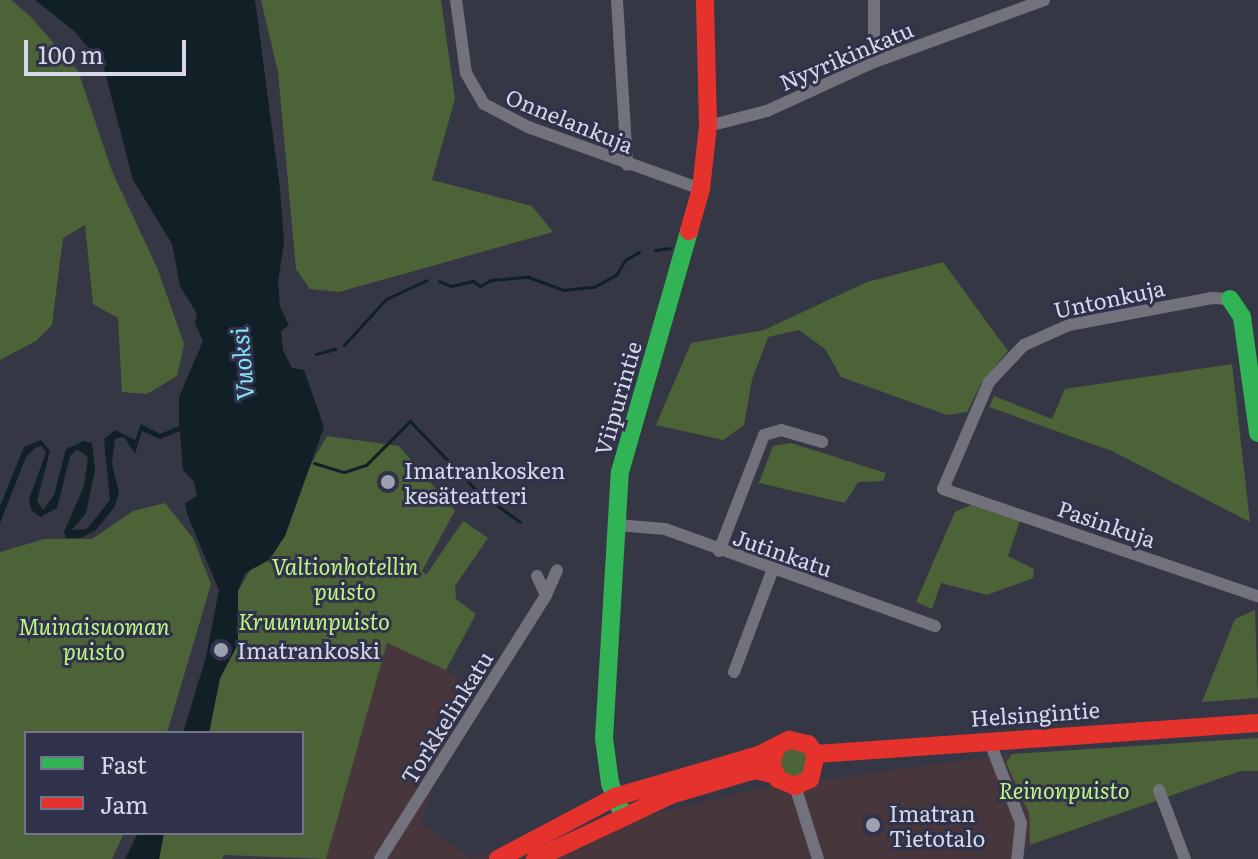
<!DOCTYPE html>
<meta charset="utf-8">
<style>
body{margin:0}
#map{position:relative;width:1258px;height:859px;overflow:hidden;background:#363745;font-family:Literata,serif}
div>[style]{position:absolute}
.commercial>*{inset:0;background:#47363b}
.green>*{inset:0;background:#4c6237}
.water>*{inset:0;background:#102026}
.stream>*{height:3px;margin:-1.5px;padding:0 1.5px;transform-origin:1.5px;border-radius:1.5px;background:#102026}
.street>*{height:12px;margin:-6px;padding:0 6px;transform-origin:6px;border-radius:6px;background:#72727d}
.fast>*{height:18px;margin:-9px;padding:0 9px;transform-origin:9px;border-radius:9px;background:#30b455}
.jam>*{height:18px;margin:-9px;padding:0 9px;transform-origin:9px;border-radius:9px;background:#e5322d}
.dots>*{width:22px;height:22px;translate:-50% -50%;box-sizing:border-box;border:4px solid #30324b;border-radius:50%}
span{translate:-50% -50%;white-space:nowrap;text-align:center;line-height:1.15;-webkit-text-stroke:6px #30324b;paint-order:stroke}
.street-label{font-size:22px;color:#d6d8e9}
.poi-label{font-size:22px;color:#d6d8e9}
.left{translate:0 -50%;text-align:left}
.park-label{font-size:22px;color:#bef682;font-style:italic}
.water-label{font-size:24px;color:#85e1fa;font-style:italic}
.legend{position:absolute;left:24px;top:731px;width:280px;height:104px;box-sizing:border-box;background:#30324b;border:2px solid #72748a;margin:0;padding:10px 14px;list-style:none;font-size:24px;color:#d6d8e9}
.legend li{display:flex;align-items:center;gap:16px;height:40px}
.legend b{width:40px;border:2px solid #72748a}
.scale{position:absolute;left:24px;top:40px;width:162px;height:36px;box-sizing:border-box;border:4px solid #d6d8e9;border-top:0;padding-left:10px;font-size:24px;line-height:28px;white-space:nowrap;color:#d6d8e9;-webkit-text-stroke:6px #30324b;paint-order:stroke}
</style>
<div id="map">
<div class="commercial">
<i style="clip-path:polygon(387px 642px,446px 670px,468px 687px,421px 823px,471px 858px,763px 788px,1012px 754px,1006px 763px,1029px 813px,1030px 845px,1015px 859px,326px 859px)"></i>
</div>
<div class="green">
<i style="clip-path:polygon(0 0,11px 0,30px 16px,78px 71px,112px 171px,158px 270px,184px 344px,177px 376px,147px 394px,122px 392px,118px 318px,93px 304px,85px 225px,63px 238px,52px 325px,36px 341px,0 360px)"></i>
<i style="clip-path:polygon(261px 0,441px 0,455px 99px,432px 180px,532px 206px,553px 232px,339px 292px,310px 289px,296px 269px,278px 72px)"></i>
<i style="clip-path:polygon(943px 262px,1008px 351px,982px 382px,967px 412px,947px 415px,841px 377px,825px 349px,799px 330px,768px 337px,752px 380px,744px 425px,723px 440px,656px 425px,691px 343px,764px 330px,867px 282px)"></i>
<i style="clip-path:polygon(1232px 364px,1250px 522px,1112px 451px,989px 407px,994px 396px,1052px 419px,1065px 389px)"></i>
<i style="clip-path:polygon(327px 436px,399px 446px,455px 511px,422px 571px,426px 575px,463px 521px,488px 538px,455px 586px,456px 599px,476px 614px,446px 670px,387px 643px,326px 859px,224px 855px,222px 859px,159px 859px,164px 833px,302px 833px,302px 733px,209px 733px,220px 678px,238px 644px,238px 591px)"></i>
<i style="clip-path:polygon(791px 443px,886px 473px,883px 481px,858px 482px,845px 503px,759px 483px,773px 446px)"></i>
<i style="clip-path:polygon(165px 503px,193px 538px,211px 584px,167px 733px,26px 733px,26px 833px,124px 833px,112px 859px,0 859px,0 552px,44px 539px,92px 539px,133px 511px)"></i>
<i style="clip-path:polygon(971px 505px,1020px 521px,1008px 556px,1034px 569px,1033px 578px,987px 595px,941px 583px,932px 609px,916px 602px,955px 512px)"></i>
<i style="clip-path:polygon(1255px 610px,1258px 698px,1202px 702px,1235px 619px)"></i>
<i style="clip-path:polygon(1258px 738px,1258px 771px,1241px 771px,1030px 845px,1029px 813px,1006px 763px,1012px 754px)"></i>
<i style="clip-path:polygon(786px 748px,807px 752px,807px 771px,794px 778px,781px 771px,779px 756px)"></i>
</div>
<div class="water">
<i style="clip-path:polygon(35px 0,255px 0,280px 189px,284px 242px,278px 282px,280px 307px,289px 325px,281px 331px,283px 350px,292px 368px,304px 370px,324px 427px,285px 536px,269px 560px,245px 573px,238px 591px,238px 644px,220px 678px,209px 733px,183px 733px,206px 657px,219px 590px,187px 514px,185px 503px,197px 496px,194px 482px,183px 470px,180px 431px,160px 439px,142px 431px,135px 454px,124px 437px,115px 439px,112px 463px,119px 493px,114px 508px,95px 531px,80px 538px,66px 538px,64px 532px,84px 486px,88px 457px,77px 449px,70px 456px,57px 508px,40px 517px,31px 510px,29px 499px,46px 453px,42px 446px,35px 448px,26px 457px,0 523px,0 506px,24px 447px,41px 440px,50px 451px,37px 501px,43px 510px,54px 495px,66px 449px,84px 441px,92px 443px,95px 470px,86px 513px,72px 530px,87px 529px,110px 500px,104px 439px,115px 430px,135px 440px,141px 424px,160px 434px,179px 426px,179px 397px,203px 341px,195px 323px,197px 314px,180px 286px,172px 244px,133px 180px,103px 65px,74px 31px)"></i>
<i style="clip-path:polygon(138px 833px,164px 833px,159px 859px,125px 859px)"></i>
</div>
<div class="stream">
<i style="left:655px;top:250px;width:15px;rotate:-8deg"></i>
<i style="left:439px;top:281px;width:13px;rotate:23deg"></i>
<i style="left:451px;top:286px;width:23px;rotate:-13deg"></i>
<i style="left:473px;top:281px;width:9px;rotate:36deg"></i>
<i style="left:480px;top:286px;width:13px;rotate:-29deg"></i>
<i style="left:491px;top:280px;width:37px;rotate:-5deg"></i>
<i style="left:528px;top:277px;width:37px;rotate:20deg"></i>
<i style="left:563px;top:290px;width:31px;rotate:-6deg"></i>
<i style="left:594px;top:287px;width:25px;rotate:-29deg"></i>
<i style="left:616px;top:275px;width:17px;rotate:-59deg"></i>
<i style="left:625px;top:260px;width:16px;rotate:-30deg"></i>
<i style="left:344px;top:345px;width:62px;rotate:-47.6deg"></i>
<i style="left:386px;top:299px;width:45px;rotate:-24.9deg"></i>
<i style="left:316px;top:354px;width:20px;rotate:-15deg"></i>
<i style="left:314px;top:463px;width:31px;rotate:17deg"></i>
<i style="left:344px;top:472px;width:23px;rotate:-18deg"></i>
<i style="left:366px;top:465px;width:62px;rotate:-45deg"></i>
<i style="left:410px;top:421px;width:97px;rotate:46.3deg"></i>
<i style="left:477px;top:491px;width:53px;rotate:35.8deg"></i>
</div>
<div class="street">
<i style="left:456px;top:0;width:74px;rotate:82.2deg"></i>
<i style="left:466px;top:73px;width:36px;rotate:60deg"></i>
<i style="left:484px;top:104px;width:50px;rotate:27.6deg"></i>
<i style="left:528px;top:127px;width:184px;rotate:19.7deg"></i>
<i style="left:617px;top:0;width:165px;rotate:86.5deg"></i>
<i style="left:874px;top:62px;width:62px;rotate:-90deg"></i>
<i style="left:708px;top:126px;width:61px;rotate:-14.3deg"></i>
<i style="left:767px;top:111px;width:118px;rotate:-24.6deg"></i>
<i style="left:874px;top:62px;width:181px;rotate:-20deg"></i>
<i style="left:1230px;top:299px;width:18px;rotate:-177deg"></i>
<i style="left:1212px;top:298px;width:146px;rotate:169.3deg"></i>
<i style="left:1069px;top:325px;width:49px;rotate:156deg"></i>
<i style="left:1024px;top:345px;width:51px;rotate:133.4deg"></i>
<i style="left:989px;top:382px;width:116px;rotate:113.3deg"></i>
<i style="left:943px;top:489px;width:333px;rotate:18.8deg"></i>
<i style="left:617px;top:525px;width:48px;rotate:4.8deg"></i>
<i style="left:665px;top:529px;width:287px;rotate:19.8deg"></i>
<i style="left:719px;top:551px;width:124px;rotate:-68.8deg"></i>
<i style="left:764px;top:435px;width:18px;rotate:-16deg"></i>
<i style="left:781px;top:430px;width:43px;rotate:16.3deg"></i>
<i style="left:537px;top:576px;width:21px;rotate:65deg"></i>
<i style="left:734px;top:672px;width:110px;rotate:-69.3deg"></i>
<i style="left:989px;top:740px;width:89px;rotate:68.9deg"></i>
<i style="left:1021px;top:823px;width:36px;rotate:96deg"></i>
<i style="left:795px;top:786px;width:77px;rotate:72.5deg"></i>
<i style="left:1159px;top:790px;width:74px;rotate:69.4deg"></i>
<i style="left:380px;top:859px;width:312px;rotate:-57.8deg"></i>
<i style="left:546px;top:595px;width:27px;rotate:-66deg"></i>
</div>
<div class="fast">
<i style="left:1230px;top:299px;width:22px;rotate:56deg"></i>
<i style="left:1242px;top:317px;width:117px;rotate:82.1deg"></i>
<i style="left:622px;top:813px;width:32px;rotate:-112deg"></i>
<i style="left:610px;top:783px;width:45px;rotate:-97.6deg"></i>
<i style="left:604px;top:738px;width:266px;rotate:-86.6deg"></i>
<i style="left:620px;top:472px;width:251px;rotate:-74deg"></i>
</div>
<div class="jam">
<i style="left:689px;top:231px;width:44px;rotate:-74.1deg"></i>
<i style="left:701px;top:189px;width:63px;rotate:-83.7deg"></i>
<i style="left:708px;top:126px;width:126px;rotate:-91.4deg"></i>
<i style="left:816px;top:754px;width:443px;rotate:-4deg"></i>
<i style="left:498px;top:859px;width:132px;rotate:-27.9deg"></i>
<i style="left:615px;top:797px;width:150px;rotate:-16.3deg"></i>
<i style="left:759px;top:755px;width:34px;rotate:-27deg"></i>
<i style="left:789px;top:740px;width:19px;rotate:12deg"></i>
<i style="left:808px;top:744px;width:13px;rotate:51deg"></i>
<i style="left:816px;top:754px;width:26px;rotate:103deg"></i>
<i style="left:810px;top:779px;width:17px;rotate:155deg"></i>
<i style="left:795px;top:786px;width:18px;rotate:-158deg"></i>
<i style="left:778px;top:779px;width:17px;rotate:-114deg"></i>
<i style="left:771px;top:763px;width:18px;rotate:-71deg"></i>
<i style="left:535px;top:859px;width:150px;rotate:-25.2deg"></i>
<i style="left:671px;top:795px;width:88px;rotate:-16.6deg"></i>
<i style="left:755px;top:770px;width:21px;rotate:14deg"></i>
</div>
<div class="dots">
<i style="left:388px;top:482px;background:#9ea0b0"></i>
<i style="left:221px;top:650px;background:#9ea0b0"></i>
<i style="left:873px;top:825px;background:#9ea0b0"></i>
</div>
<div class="street-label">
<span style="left:846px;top:55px;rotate:-23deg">Nyyrikinkatu</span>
<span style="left:570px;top:120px;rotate:22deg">Onnelankuja</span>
<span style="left:1109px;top:298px;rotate:-12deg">Untonkuja</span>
<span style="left:617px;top:398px;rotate:-74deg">Viipurintie</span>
<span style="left:1107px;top:523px;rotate:19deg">Pasinkuja</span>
<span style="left:783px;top:552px;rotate:19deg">Jutinkatu</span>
<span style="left:1035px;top:713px;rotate:-4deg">Helsingintie</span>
<span style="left:446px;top:717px;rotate:-58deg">Torkkelinkatu</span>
</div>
<div class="poi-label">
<span class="left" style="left:404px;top:482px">Imatrankosken<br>kesäteatteri</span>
<span class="left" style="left:237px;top:650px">Imatrankoski</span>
<span class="left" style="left:889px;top:825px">Imatran<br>Tietotalo</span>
</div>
<div class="park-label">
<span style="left:345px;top:578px">Valtionhotellin<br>puisto</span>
<span style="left:314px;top:621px">Kruununpuisto</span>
<span style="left:94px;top:638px">Muinaisuoman<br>puisto</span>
<span style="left:1064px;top:790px">Reinonpuisto</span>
</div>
<div class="water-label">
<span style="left:241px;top:364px;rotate:-95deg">Vuoksi</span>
</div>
<ul class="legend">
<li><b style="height:10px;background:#30b455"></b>Fast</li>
<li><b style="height:10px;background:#e5322d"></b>Jam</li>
</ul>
<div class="scale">100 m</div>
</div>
